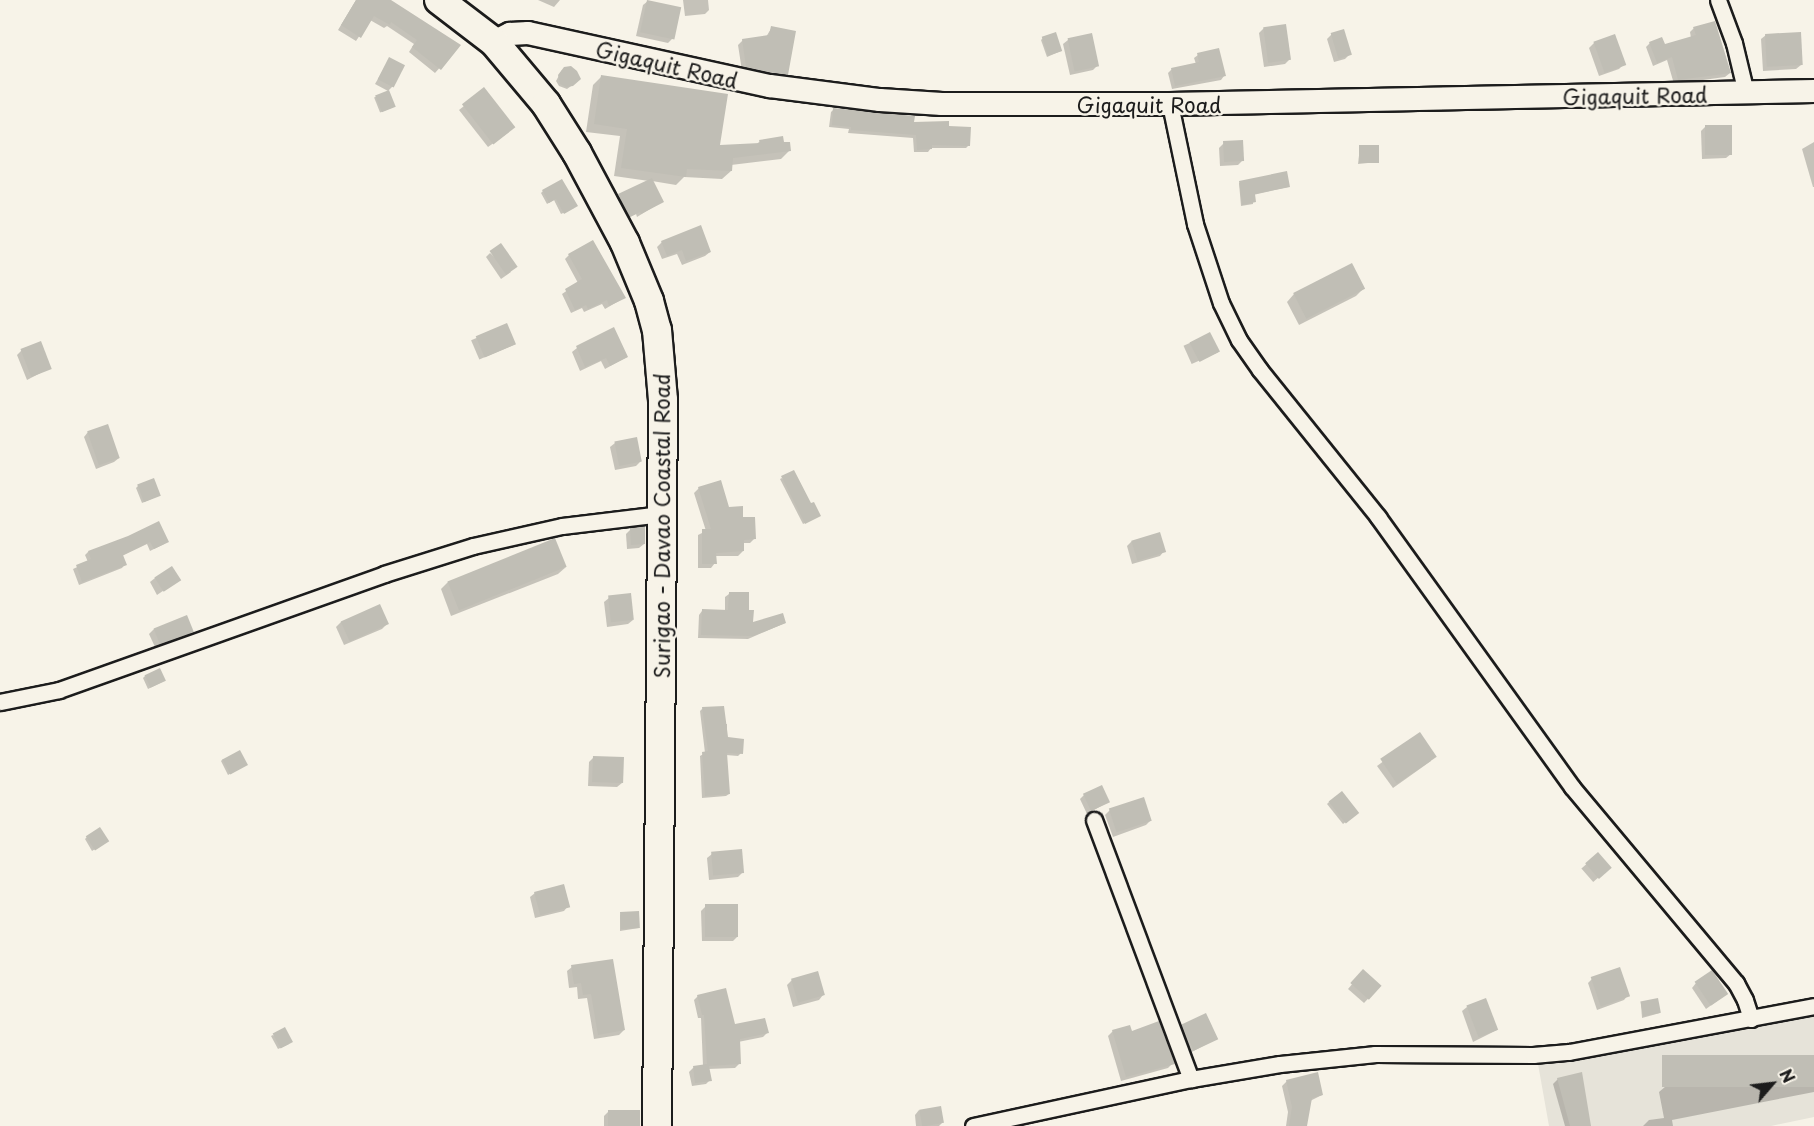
<!DOCTYPE html>
<style>
body{margin:0}
#map{position:relative;width:1814px;height:1126px;overflow:hidden;background:#f7f3e8;font-family:"Playpen Sans",sans-serif}
div>[style]{position:absolute}
.built>*{inset:0;background:#e6e3d9}
.shadow>*{inset:0;background:#0003;transform-origin:0 0}
.building>*{inset:0;background:#c0beb5;transform-origin:0 0}
.roads{filter:drop-shadow(2px 0 #1c1c1c) drop-shadow(-2px 0 #1c1c1c) drop-shadow(0 2px #1c1c1c) drop-shadow(0 -2px #1c1c1c)}
.street>*{height:15px;margin:-7.5px;padding:0 7.5px;transform-origin:7.5px;border-radius:7.5px;background:#f7f3e8}
.secondary>*{height:22px;margin:-11px;padding:0 11px;transform-origin:11px;border-radius:11px;background:#f7f3e8}
.highway>*{height:28px;margin:-14px;padding:0 14px;transform-origin:14px;border-radius:14px;background:#f7f3e8}
span{translate:-50% -50%;white-space:nowrap;text-align:center;line-height:1.15;-webkit-text-stroke:5px #f7f3e8;paint-order:stroke}
.street-label{font-size:21px;color:#1c1c1c}
.north{position:absolute;left:1742px;top:1054px;width:60px;height:60px;-webkit-text-stroke:4px #f7f3e8;paint-order:stroke;rotate:62deg;font-size:16px;font-weight:700;line-height:24px;text-align:center;color:#1c1c1c}
.north::after{content:'';display:block;margin:auto;width:21px;height:27px;background:#1c1c1c;clip-path:polygon(50% 0,100% 100%,50% 72%,0 100%)}
</style>
<div id="map">
<div class="built">
<i style="clip-path:polygon(1814px 1008px,1814px 1117px,1771px 1126px,1549px 1126px,1538px 1064px,1752px 1024px)"></i>
</div>
<div class="shadow">
<i style="clip-path:polygon(356px 0,387px 0,459px 46px,435px 73px,409px 52px,414px 44px,387px 26px,384px 28px,370px 20px,356px 41px,338px 30px)"></i>
<i style="clip-path:polygon(538px 0,560px 0,554px 7px)"></i>
<i style="clip-path:polygon(683px 0,708px 0,709px 10px,705px 14px,685px 16px)"></i>
<i style="clip-path:polygon(648px 1px,679px 8px,672px 39px,668px 43px,636px 36px,643px 5px)"></i>
<i style="clip-path:polygon(772px 27px,786px 74px,781px 79px,742px 71px,738px 45px,743px 40px,766px 37px)"></i>
<i style="clip-path:polygon(1264px 28px,1290px 59px,1285px 64px,1264px 67px,1259px 33px)"></i>
<i style="clip-path:polygon(1694px 28px,1730px 73px,1725px 77px,1674px 84px,1667px 60px,1653px 66px,1646px 47px,1650px 43px,1664px 46px,1691px 38px,1690px 32px)"></i>
<i style="clip-path:polygon(1332px 34px,1350px 54px,1345px 59px,1334px 62px,1327px 39px)"></i>
<i style="clip-path:polygon(1766px 35px,1801px 65px,1796px 69px,1763px 71px,1761px 39px)"></i>
<i style="clip-path:polygon(1043px 38px,1061px 51px,1047px 57px,1041px 40px)"></i>
<i style="clip-path:polygon(1068px 40px,1097px 66px,1093px 70px,1070px 75px,1063px 44px)"></i>
<i style="clip-path:polygon(1594px 43px,1624px 64px,1619px 69px,1599px 76px,1589px 48px)"></i>
<i style="clip-path:polygon(1198px 55px,1224px 76px,1221px 80px,1172px 89px,1168px 73px,1172px 69px,1196px 64px,1194px 58px)"></i>
<i style="clip-path:polygon(390px 58px,393px 86px,388px 91px,375px 84px)"></i>
<i style="clip-path:polygon(562px 70px,578px 81px,567px 89px,559px 86px,556px 81px)"></i>
<i style="clip-path:polygon(601px 77px,719px 146px,756px 145px,760px 141px,789px 151px,781px 159px,731px 165px,731px 171px,722px 179px,684px 177px,676px 185px,652px 181px,663px 201px,637px 217px,636px 214px,626px 219px,615px 199px,649px 181px,614px 176px,620px 136px,586px 132px,593px 85px)"></i>
<i style="left:388px;top:92px;width:16px;height:15px;rotate:68deg"></i>
<i style="clip-path:polygon(464px 106px,509px 132px,488px 147px,459px 110px)"></i>
<i style="clip-path:polygon(834px 109px,947px 128px,969px 145px,966px 148px,931px 148px,928px 152px,914px 152px,913px 138px,848px 133px,849px 129px,829px 127px,831px 112px)"></i>
<i style="clip-path:polygon(1706px 126px,1731px 154px,1726px 158px,1702px 159px,1701px 131px)"></i>
<i style="clip-path:polygon(1814px 142px,1814px 187px,1813px 187px,1802px 149px)"></i>
<i style="clip-path:polygon(1224px 143px,1243px 160px,1238px 165px,1220px 166px,1219px 148px)"></i>
<i style="clip-path:polygon(1360px 147px,1378px 162px,1358px 164px)"></i>
<i style="clip-path:polygon(1239px 183px,1288px 187px,1253px 195px,1253px 204px,1241px 206px)"></i>
<i style="clip-path:polygon(543px 191px,574px 208px,561px 214px,554px 200px,547px 204px,541px 193px)"></i>
<i style="clip-path:polygon(662px 242px,710px 252px,705px 256px,682px 265px,677px 254px,662px 259px,657px 247px)"></i>
<i style="clip-path:polygon(490px 253px,511px 272px,501px 279px,486px 257px)"></i>
<i style="clip-path:polygon(569px 255px,624px 298px,605px 309px,602px 304px,584px 312px,582px 308px,571px 313px,562px 294px,578px 283px,565px 259px)"></i>
<i style="clip-path:polygon(1363px 289px,1356px 296px,1299px 325px,1287px 302px,1294px 294px)"></i>
<i style="left:507px;top:325px;width:21px;height:39px;rotate:67deg"></i>
<i style="left:1210px;top:334px;width:20px;height:29px;rotate:66deg"></i>
<i style="clip-path:polygon(577px 348px,627px 357px,605px 369px,601px 361px,580px 371px,572px 352px)"></i>
<i style="clip-path:polygon(22px 350px,50px 368px,27px 380px,17px 355px)"></i>
<i style="clip-path:polygon(88px 432px,119px 458px,114px 462px,96px 469px,84px 437px)"></i>
<i style="clip-path:polygon(615px 443px,641px 461px,636px 466px,615px 470px,610px 447px)"></i>
<i style="clip-path:polygon(782px 478px,817px 517px,803px 524px,780px 479px)"></i>
<i style="clip-path:polygon(138px 486px,160px 495px,142px 503px,136px 488px)"></i>
<i style="clip-path:polygon(699px 488px,741px 519px,755px 538px,750px 543px,743px 543px,743px 551px,738px 556px,715px 556px,715px 563px,711px 568px,698px 568px,698px 535px,706px 531px,694px 493px)"></i>
<i style="clip-path:polygon(631px 529px,644px 544px,639px 548px,627px 549px,626px 534px)"></i>
<i style="clip-path:polygon(129px 538px,164px 544px,150px 551px,147px 544px,122px 556px,125px 564px,122px 568px,79px 585px,73px 569px,88px 562px,85px 555px,88px 552px)"></i>
<i style="clip-path:polygon(1132px 541px,1164px 551px,1160px 556px,1132px 564px,1127px 546px)"></i>
<i style="clip-path:polygon(566px 567px,558px 574px,451px 616px,441px 589px,448px 582px)"></i>
<i style="clip-path:polygon(155px 578px,179px 580px,157px 595px,150px 582px)"></i>
<i style="clip-path:polygon(729px 594px,747px 612px,752px 624px,785px 623px,748px 639px,698px 638px,699px 615px,702px 611px,725px 611px,725px 597px)"></i>
<i style="clip-path:polygon(609px 598px,633px 620px,628px 624px,607px 627px,604px 602px)"></i>
<i style="clip-path:polygon(341px 622px,387px 624px,382px 629px,344px 645px,336px 627px)"></i>
<i style="clip-path:polygon(154px 629px,192px 631px,187px 636px,155px 647px,149px 634px)"></i>
<i style="clip-path:polygon(145px 676px,162px 682px,148px 689px,143px 678px)"></i>
<i style="clip-path:polygon(703px 708px,723px 724px,727px 724px,727px 739px,741px 753px,738px 756px,726px 755px,729px 794px,726px 796px,702px 798px,700px 756px,705px 753px,700px 711px)"></i>
<i style="clip-path:polygon(1420px 734px,1431px 761px,1393px 788px,1377px 766px)"></i>
<i style="clip-path:polygon(594px 757px,622px 783px,617px 787px,588px 786px,589px 762px)"></i>
<i style="clip-path:polygon(223px 759px,246px 765px,228px 775px,221px 761px)"></i>
<i style="clip-path:polygon(1084px 795px,1108px 802px,1087px 814px,1080px 799px)"></i>
<i style="clip-path:polygon(1329px 802px,1357px 813px,1343px 824px,1327px 804px)"></i>
<i style="clip-path:polygon(1110px 810px,1151px 820px,1146px 825px,1113px 837px,1105px 815px)"></i>
<i style="clip-path:polygon(87px 837px,105px 843px,92px 851px,85px 839px)"></i>
<i style="clip-path:polygon(712px 854px,743px 872px,738px 877px,709px 880px,707px 858px)"></i>
<i style="left:1598px;top:854px;width:18px;height:22px;rotate:49deg"></i>
<i style="clip-path:polygon(535px 893px,568px 906px,564px 911px,535px 918px,530px 897px)"></i>
<i style="clip-path:polygon(706px 906px,738px 936px,733px 941px,702px 941px,701px 911px)"></i>
<i style="clip-path:polygon(620px 914px,639px 928px,620px 931px)"></i>
<i style="clip-path:polygon(572px 967px,624px 1030px,619px 1035px,594px 1039px,587px 998px,578px 999px,577px 987px,569px 988px,567px 971px)"></i>
<i style="clip-path:polygon(1359px 976px,1380px 986px,1364px 1003px,1348px 989px)"></i>
<i style="clip-path:polygon(1592px 979px,1628px 995px,1624px 1000px,1597px 1010px,1588px 983px)"></i>
<i style="clip-path:polygon(792px 980px,823px 995px,819px 1000px,793px 1007px,787px 985px)"></i>
<i style="clip-path:polygon(1696px 983px,1721px 998px,1706px 1009px,1692px 988px)"></i>
<i style="clip-path:polygon(698px 996px,734px 1026px,767px 1033px,763px 1037px,738px 1042px,739px 1064px,735px 1068px,708px 1069px,710px 1080px,706px 1084px,692px 1086px,689px 1072px,693px 1068px,703px 1066px,701px 1018px,698px 1018px,694px 1000px)"></i>
<i style="clip-path:polygon(1641px 1004px,1660px 1013px,1642px 1018px)"></i>
<i style="clip-path:polygon(1467px 1007px,1497px 1030px,1473px 1042px,1462px 1011px)"></i>
<i style="clip-path:polygon(1182px 1026px,1216px 1039px,1186px 1055px,1177px 1030px)"></i>
<i style="clip-path:polygon(1113px 1031px,1131px 1033px,1173px 1063px,1168px 1068px,1121px 1081px,1108px 1036px)"></i>
<i style="clip-path:polygon(273px 1035px,289px 1044px,278px 1049px,271px 1036px)"></i>
<i style="clip-path:polygon(1814px 1057px,1814px 1092px,1672px 1120px,1673px 1126px,1643px 1126px,1649px 1120px,1664px 1118px,1659px 1092px,1666px 1086px)"></i>
<i style="clip-path:polygon(1558px 1079px,1591px 1126px,1565px 1126px,1553px 1084px)"></i>
<i style="clip-path:polygon(1287px 1081px,1322px 1095px,1310px 1101px,1306px 1126px,1286px 1126px,1288px 1112px,1282px 1086px)"></i>
<i style="clip-path:polygon(919px 1110px,942px 1123px,939px 1126px,916px 1126px,915px 1115px)"></i>
<i style="clip-path:polygon(608px 1112px,639px 1126px,604px 1126px,604px 1116px)"></i>
</div>
<div class="building">
<i style="clip-path:polygon(356px 0,391px 0,461px 45px,441px 70px,412px 47px,417px 40px,391px 22px,390px 25px,374px 16px,361px 38px,341px 25px)"></i>
<i style="left:647px;top:0;width:35px;height:33px;rotate:12deg"></i>
<i style="clip-path:polygon(1715px 21px,1731px 73px,1678px 80px,1672px 57px,1657px 63px,1649px 42px,1662px 37px,1665px 44px,1696px 35px,1693px 27px)"></i>
<i style="left:1286px;top:24px;width:36px;height:23px;rotate:82deg"></i>
<i style="clip-path:polygon(771px 26px,796px 31px,788px 75px,746px 67px,742px 39px,769px 35px)"></i>
<i style="left:1344px;top:29px;width:27px;height:14px;rotate:73deg"></i>
<i style="left:1056px;top:32px;width:20px;height:15px;rotate:72deg"></i>
<i style="left:1801px;top:32px;width:33px;height:36px;rotate:87deg"></i>
<i style="left:1092px;top:33px;width:34px;height:25px;rotate:78deg"></i>
<i style="left:1615px;top:34px;width:33px;height:23px;rotate:70deg"></i>
<i style="clip-path:polygon(1219px 48px,1226px 76px,1175px 86px,1171px 68px,1199px 62px,1197px 53px)"></i>
<i style="left:389px;top:57px;width:18px;height:25px;rotate:27deg"></i>
<i style="clip-path:polygon(571px 66px,577px 71px,581px 79px,573px 86px,566px 87px,560px 84px,558px 75px,564px 67px)"></i>
<i style="clip-path:polygon(601px 75px,728px 94px,720px 145px,760px 143px,759px 140px,783px 136px,784px 142px,790px 142px,791px 151px,733px 158px,732px 171px,687px 169px,686px 177px,621px 168px,627px 129px,594px 124px)"></i>
<i style="left:484px;top:87px;width:51px;height:28px;rotate:52deg"></i>
<i style="left:389px;top:90px;width:18px;height:15px;rotate:68deg"></i>
<i style="clip-path:polygon(833px 108px,915px 116px,914px 122px,949px 121px,949px 126px,971px 127px,970px 146px,932px 145px,932px 149px,917px 150px,916px 135px,851px 130px,851px 127px,832px 125px)"></i>
<i style="left:1705px;top:125px;width:27px;height:30px"></i>
<i style="left:1243px;top:140px;width:21px;height:20px;rotate:87deg"></i>
<i style="left:1379px;top:145px;width:18px;height:20px;rotate:90deg"></i>
<i style="clip-path:polygon(1287px 171px,1290px 187px,1255px 194px,1256px 202px,1242px 205px,1239px 181px)"></i>
<i style="clip-path:polygon(652px 178px,664px 202px,641px 214px,640px 212px,630px 217px,618px 194px)"></i>
<i style="clip-path:polygon(562px 179px,578px 206px,564px 214px,556px 199px,549px 203px,542px 190px)"></i>
<i style="clip-path:polygon(701px 225px,711px 252px,686px 261px,682px 250px,667px 256px,661px 241px)"></i>
<i style="clip-path:polygon(593px 240px,626px 298px,609px 306px,607px 300px,588px 309px,586px 305px,575px 310px,565px 289px,582px 279px,568px 254px)"></i>
<i style="left:501px;top:243px;width:29px;height:14px;rotate:55deg"></i>
<i style="left:1352px;top:263px;width:29px;height:66px;rotate:63deg"></i>
<i style="left:507px;top:323px;width:23px;height:34px;rotate:67deg"></i>
<i style="clip-path:polygon(614px 327px,628px 357px,610px 366px,606px 358px,585px 367px,576px 346px)"></i>
<i style="left:1210px;top:332px;width:22px;height:23px;rotate:63deg"></i>
<i style="left:41px;top:341px;width:30px;height:22px;rotate:69deg"></i>
<i style="left:108px;top:424px;width:36px;height:22px;rotate:71deg"></i>
<i style="left:637px;top:437px;width:25px;height:23px;rotate:79deg"></i>
<i style="clip-path:polygon(794px 470px,811px 503px,814px 502px,821px 516px,805px 524px,781px 476px)"></i>
<i style="left:154px;top:478px;width:19px;height:18px;rotate:69deg"></i>
<i style="clip-path:polygon(721px 480px,729px 507px,743px 506px,743px 517px,755px 517px,756px 539px,744px 540px,744px 551px,716px 553px,717px 564px,702px 564px,702px 529px,711px 529px,698px 487px)"></i>
<i style="clip-path:polygon(159px 521px,169px 542px,154px 549px,150px 542px,123px 555px,127px 565px,82px 582px,76px 565px,91px 559px,88px 551px,128px 536px)"></i>
<i style="clip-path:polygon(645px 526px,645px 544px,631px 545px,630px 528px)"></i>
<i style="left:1160px;top:532px;width:21px;height:30px;rotate:73deg"></i>
<i style="left:555px;top:538px;width:31px;height:116px;rotate:68deg"></i>
<i style="left:172px;top:566px;width:17px;height:21px;rotate:57deg"></i>
<i style="clip-path:polygon(729px 592px,749px 592px,749px 610px,754px 610px,753px 622px,783px 613px,786px 623px,753px 636px,701px 635px,702px 609px,728px 610px)"></i>
<i style="left:631px;top:593px;width:27px;height:23px;rotate:84deg"></i>
<i style="left:380px;top:604px;width:22px;height:43px;rotate:66deg"></i>
<i style="left:187px;top:615px;width:18px;height:36px;rotate:68deg"></i>
<i style="left:160px;top:668px;width:14px;height:17px;rotate:65deg"></i>
<i style="clip-path:polygon(724px 706px,728px 737px,744px 739px,743px 754px,727px 753px,730px 794px,705px 796px,702px 752px,708px 751px,702px 707px)"></i>
<i style="left:1420px;top:732px;width:30px;height:48px;rotate:56deg"></i>
<i style="left:240px;top:750px;width:17px;height:20px;rotate:62deg"></i>
<i style="left:593px;top:756px;width:31px;height:26px;rotate:2deg"></i>
<i style="left:1102px;top:785px;width:19px;height:21px;rotate:65deg"></i>
<i style="left:1342px;top:791px;width:28px;height:17px;rotate:52deg"></i>
<i style="left:1144px;top:797px;width:25px;height:37px;rotate:72deg"></i>
<i style="left:100px;top:827px;width:17px;height:17px;rotate:57deg"></i>
<i style="left:742px;top:849px;width:24px;height:31px;rotate:85deg"></i>
<i style="left:1598px;top:852px;width:21px;height:17px;rotate:49deg"></i>
<i style="left:564px;top:884px;width:24px;height:31px;rotate:75deg"></i>
<i style="left:705px;top:904px;width:33px;height:33px"></i>
<i style="left:639px;top:911px;width:17px;height:19px;rotate:87deg"></i>
<i style="clip-path:polygon(613px 959px,625px 1030px,598px 1035px,591px 994px,583px 995px,581px 983px,574px 984px,571px 965px)"></i>
<i style="left:1620px;top:967px;width:31px;height:31px;rotate:71deg"></i>
<i style="left:1363px;top:969px;width:25px;height:19px;rotate:42deg"></i>
<i style="left:1712px;top:970px;width:29px;height:21px;rotate:56deg"></i>
<i style="left:818px;top:971px;width:25px;height:28px;rotate:74deg"></i>
<i style="clip-path:polygon(726px 988px,735px 1024px,765px 1018px,769px 1033px,740px 1039px,741px 1064px,709px 1066px,712px 1081px,695px 1083px,693px 1066px,707px 1064px,704px 1015px,702px 1015px,697px 995px)"></i>
<i style="left:1486px;top:998px;width:34px;height:21px;rotate:69deg"></i>
<i style="left:1658px;top:998px;width:15px;height:18px;rotate:79deg"></i>
<i style="left:1206px;top:1013px;width:29px;height:27px;rotate:65deg"></i>
<i style="clip-path:polygon(1159px 1021px,1175px 1064px,1126px 1077px,1112px 1030px,1130px 1025px,1132px 1031px)"></i>
<i style="left:285px;top:1027px;width:17px;height:14px;rotate:62deg"></i>
<i style="left:1814px;top:1055px;width:32px;height:152px;rotate:90deg"></i>
<i style="clip-path:polygon(1318px 1072px,1323px 1095px,1312px 1098px,1307px 1126px,1289px 1126px,1292px 1107px,1286px 1080px)"></i>
<i style="clip-path:polygon(1582px 1072px,1591px 1126px,1570px 1126px,1557px 1078px)"></i>
<i style="left:941px;top:1106px;width:17px;height:22px;rotate:80deg"></i>
<i style="left:608px;top:1110px;width:32px;height:16px"></i>
</div>
<div class="roads">
<div class="street">
<i style="left:1718px;top:0;width:46px;rotate:69.6deg"></i>
<i style="left:1734px;top:43px;width:51px;rotate:76.5deg"></i>
<i style="left:1170px;top:104px;width:123px;rotate:78.2deg"></i>
<i style="left:1195px;top:224px;width:83px;rotate:71.8deg"></i>
<i style="left:1221px;top:303px;width:41px;rotate:64.1deg"></i>
<i style="left:1239px;top:340px;width:37px;rotate:55deg"></i>
<i style="left:1260px;top:370px;width:189px;rotate:51.2deg"></i>
<i style="left:1378px;top:517px;width:332px;rotate:54.3deg"></i>
<i style="left:1572px;top:787px;width:256px;rotate:50.1deg"></i>
<i style="left:1736px;top:983px;width:19px;rotate:62deg"></i>
<i style="left:1745px;top:1000px;width:20px;rotate:72deg"></i>
<i style="left:0;top:702px;width:60px;rotate:-11.5deg"></i>
<i style="left:59px;top:690px;width:345px;rotate:-19.6deg"></i>
<i style="left:384px;top:574px;width:93px;rotate:-17.5deg"></i>
<i style="left:473px;top:546px;width:91px;rotate:-12.7deg"></i>
<i style="left:562px;top:526px;width:100px;rotate:-6.9deg"></i>
<i style="left:1094px;top:820px;width:277px;rotate:69.5deg"></i>
<i style="left:973px;top:1126px;width:223px;rotate:-12.2deg"></i>
<i style="left:1191px;top:1079px;width:90px;rotate:-9.6deg"></i>
<i style="left:1280px;top:1064px;width:96px;rotate:-6deg"></i>
<i style="left:1375px;top:1054px;width:158px;rotate:0.4deg"></i>
<i style="left:1533px;top:1055px;width:36px;rotate:-5deg"></i>
<i style="left:1569px;top:1052px;width:249px;rotate:-10.6deg"></i>
</div>
<div class="secondary">
<i style="left:494px;top:42px;width:18px;rotate:-27deg"></i>
<i style="left:510px;top:34px;width:18px;rotate:-3deg"></i>
<i style="left:528px;top:33px;width:248px;rotate:12.4deg"></i>
<i style="left:770px;top:86px;width:111px;rotate:7.3deg"></i>
<i style="left:880px;top:100px;width:62px;rotate:3.7deg"></i>
<i style="left:942px;top:104px;width:228px"></i>
<i style="left:1170px;top:104px;width:644px;rotate:-1.16deg"></i>
</div>
<div class="highway">
<i style="left:439px;top:0;width:69px;rotate:37.4deg"></i>
<i style="left:494px;top:42px;width:81px;rotate:50deg"></i>
<i style="left:546px;top:104px;width:58px;rotate:57.7deg"></i>
<i style="left:577px;top:153px;width:102px;rotate:61.9deg"></i>
<i style="left:625px;top:243px;width:63px;rotate:67.5deg"></i>
<i style="left:649px;top:301px;width:30px;rotate:75deg"></i>
<i style="left:657px;top:330px;width:70px;rotate:85.1deg"></i>
<i style="left:663px;top:400px;width:726px;rotate:90.47deg"></i>
</div>
</div>
<div class="street-label">
<span style="left:667px;top:64px;rotate:13deg">Gigaquit Road</span>
<span style="left:1635px;top:95px;rotate:-1deg">Gigaquit Road</span>
<span style="left:1149px;top:104px">Gigaquit Road</span>
<span style="left:661px;top:526px;rotate:-90deg">Surigao - Davao Coastal Road</span>
</div>
<div class="north">N</div>
</div>
